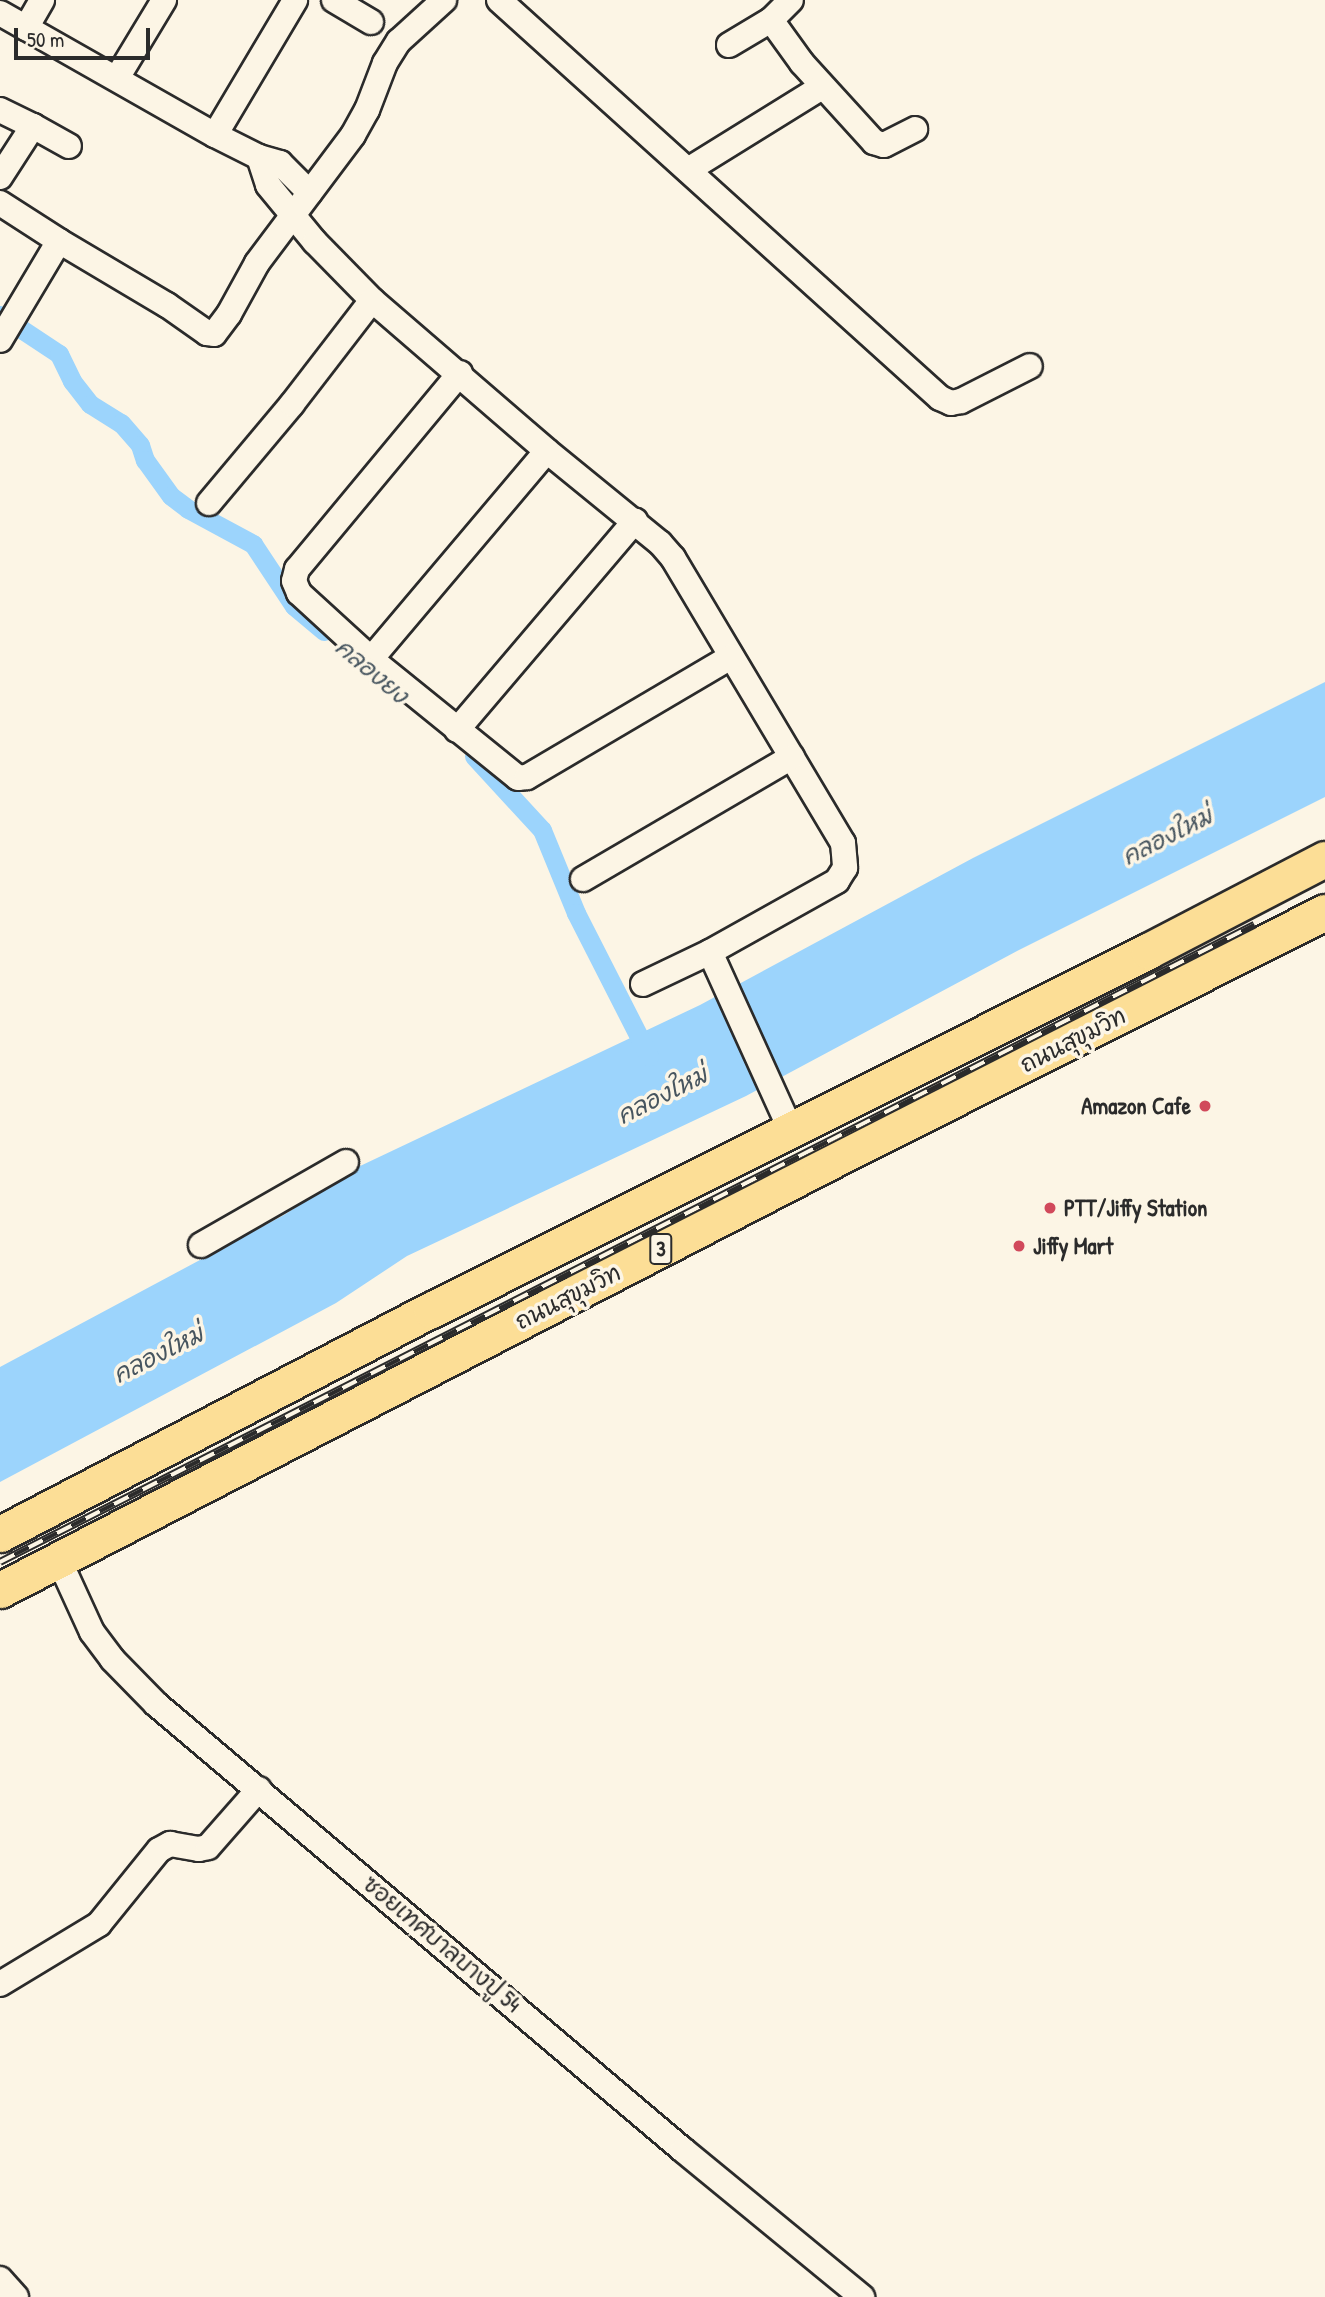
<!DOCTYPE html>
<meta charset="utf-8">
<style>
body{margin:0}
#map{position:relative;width:1325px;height:2297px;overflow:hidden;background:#fcf5e5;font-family:"Patrick Hand","Playpen Sans Thai",sans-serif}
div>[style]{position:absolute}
.water>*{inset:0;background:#9cd4fc}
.canal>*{height:19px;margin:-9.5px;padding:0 9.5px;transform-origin:9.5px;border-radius:9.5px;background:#9cd4fc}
.roads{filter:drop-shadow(2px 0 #2b2b2b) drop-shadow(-2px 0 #2b2b2b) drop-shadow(0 2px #2b2b2b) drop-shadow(0 -2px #2b2b2b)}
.minor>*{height:24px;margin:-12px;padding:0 12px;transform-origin:12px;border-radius:12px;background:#fcf5e5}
.highway>*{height:35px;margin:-17.5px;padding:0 17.5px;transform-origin:17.5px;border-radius:17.5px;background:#fcde96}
.rail>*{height:8px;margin-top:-4px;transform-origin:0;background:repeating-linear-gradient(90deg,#fcf5e5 0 16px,#2b2b2b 0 32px);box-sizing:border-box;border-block:2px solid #2b2b2b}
.dots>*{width:19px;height:19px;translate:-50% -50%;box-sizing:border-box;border:4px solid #fcf5e5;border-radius:50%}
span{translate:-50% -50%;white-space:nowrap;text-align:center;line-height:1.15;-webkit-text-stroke:7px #fcf5e5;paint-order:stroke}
.shield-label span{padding:2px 5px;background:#fcf5e5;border:2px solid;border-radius:5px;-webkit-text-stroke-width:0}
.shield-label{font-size:21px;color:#2b2b2b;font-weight:700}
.street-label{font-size:23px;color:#2b2b2b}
.poi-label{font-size:23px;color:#2b2b2b;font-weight:700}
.right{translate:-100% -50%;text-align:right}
.left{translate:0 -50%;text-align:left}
.water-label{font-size:24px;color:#47555f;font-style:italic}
.scale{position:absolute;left:14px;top:28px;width:136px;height:32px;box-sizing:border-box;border:4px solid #2b2b2b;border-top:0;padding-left:9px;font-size:21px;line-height:24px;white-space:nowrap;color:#2b2b2b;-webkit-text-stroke:5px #fcf5e5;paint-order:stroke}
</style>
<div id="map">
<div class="water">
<i style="clip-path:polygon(1325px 682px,1325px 797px,1019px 950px,746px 1096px,407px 1256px,336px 1303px,0 1482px,0 1367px,284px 1215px,358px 1167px,700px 1005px,973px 858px)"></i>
</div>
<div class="canal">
<i style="left:0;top:315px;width:71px;rotate:33.5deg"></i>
<i style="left:59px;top:354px;width:30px;rotate:64deg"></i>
<i style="left:72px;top:381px;width:29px;rotate:52deg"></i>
<i style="left:90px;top:404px;width:36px;rotate:32deg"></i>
<i style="left:121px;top:423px;width:29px;rotate:49deg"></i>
<i style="left:140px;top:445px;width:16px;rotate:72deg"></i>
<i style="left:145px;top:460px;width:44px;rotate:54.2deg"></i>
<i style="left:171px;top:496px;width:21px;rotate:37deg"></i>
<i style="left:188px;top:509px;width:74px;rotate:28.3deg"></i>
<i style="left:253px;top:544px;width:74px;rotate:56.5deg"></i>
<i style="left:294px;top:606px;width:39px;rotate:40deg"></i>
<i style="left:474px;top:756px;width:100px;rotate:47.4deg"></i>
<i style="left:542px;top:830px;width:90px;rotate:67.7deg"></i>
<i style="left:576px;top:913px;width:161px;rotate:63deg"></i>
</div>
<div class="roads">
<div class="minor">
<i style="left:334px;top:0;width:43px;rotate:30.7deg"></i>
<i style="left:499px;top:0;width:594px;rotate:42.07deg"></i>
<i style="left:940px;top:398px;width:12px;rotate:24deg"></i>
<i style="left:951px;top:403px;width:10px;rotate:-11deg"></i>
<i style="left:961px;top:401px;width:77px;rotate:-26.9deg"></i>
<i style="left:0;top:13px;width:247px;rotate:29.6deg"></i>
<i style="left:215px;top:135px;width:49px;rotate:26.6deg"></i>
<i style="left:259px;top:157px;width:22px;rotate:16deg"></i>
<i style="left:280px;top:163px;width:42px;rotate:45deg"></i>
<i style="left:771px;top:20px;width:53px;rotate:54.2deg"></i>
<i style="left:802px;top:63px;width:107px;rotate:47.7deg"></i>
<i style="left:874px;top:142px;width:10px;rotate:17deg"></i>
<i style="left:884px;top:145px;width:35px;rotate:-27deg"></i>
<i style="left:26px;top:28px;width:32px;rotate:-60deg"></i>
<i style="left:729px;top:45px;width:49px;rotate:-30.8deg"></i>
<i style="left:771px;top:20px;width:28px;rotate:-45deg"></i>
<i style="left:117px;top:78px;width:91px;rotate:-58.9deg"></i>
<i style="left:0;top:110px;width:37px;rotate:26deg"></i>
<i style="left:215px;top:135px;width:157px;rotate:-59.3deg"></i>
<i style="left:259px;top:157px;width:29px;rotate:72deg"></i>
<i style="left:268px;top:185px;width:74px;rotate:50.5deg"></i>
<i style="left:315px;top:242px;width:81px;rotate:45.5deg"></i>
<i style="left:372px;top:300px;width:231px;rotate:40.8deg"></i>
<i style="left:547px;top:451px;width:146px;rotate:39.2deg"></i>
<i style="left:660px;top:543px;width:20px;rotate:49deg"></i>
<i style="left:673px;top:558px;width:332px;rotate:59.2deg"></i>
<i style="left:843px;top:843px;width:25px;rotate:85deg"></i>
<i style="left:845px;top:868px;width:15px;rotate:122deg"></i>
<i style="left:837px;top:881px;width:145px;rotate:150.8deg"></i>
<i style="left:710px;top:952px;width:193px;rotate:65.6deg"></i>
<i style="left:688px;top:170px;width:158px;rotate:-31.8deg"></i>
<i style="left:0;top:177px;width:61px;rotate:-57.1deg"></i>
<i style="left:33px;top:126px;width:41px;rotate:29.1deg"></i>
<i style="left:0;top:203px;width:70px;rotate:32.8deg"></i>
<i style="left:59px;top:241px;width:115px;rotate:120.8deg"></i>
<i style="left:59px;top:241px;width:126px;rotate:30.7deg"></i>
<i style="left:167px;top:305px;width:49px;rotate:35deg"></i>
<i style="left:207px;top:333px;width:7px;rotate:8deg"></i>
<i style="left:214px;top:334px;width:25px;rotate:-53deg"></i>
<i style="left:229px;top:314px;width:58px;rotate:-61.2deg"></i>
<i style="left:257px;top:263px;width:160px;rotate:-53.1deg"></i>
<i style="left:353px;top:135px;width:29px;rotate:-61deg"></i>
<i style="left:367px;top:110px;width:50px;rotate:-69deg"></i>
<i style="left:385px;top:63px;width:26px;rotate:-58deg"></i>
<i style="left:399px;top:41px;width:61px;rotate:-42.3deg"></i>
<i style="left:460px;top:373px;width:255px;rotate:129.7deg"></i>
<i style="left:297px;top:569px;width:12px;rotate:104deg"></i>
<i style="left:294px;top:581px;width:13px;rotate:67deg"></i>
<i style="left:299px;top:593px;width:98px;rotate:42.5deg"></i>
<i style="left:371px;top:659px;width:189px;rotate:39deg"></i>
<i style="left:518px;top:778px;width:9px;rotate:-6deg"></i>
<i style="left:527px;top:777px;width:237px;rotate:-30.5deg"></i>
<i style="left:209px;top:503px;width:129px;rotate:-50deg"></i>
<i style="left:292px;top:404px;width:131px;rotate:-52.4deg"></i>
<i style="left:371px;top:659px;width:272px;rotate:-49.8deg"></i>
<i style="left:457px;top:730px;width:275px;rotate:-49.6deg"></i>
<i style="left:583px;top:879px;width:242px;rotate:-30.3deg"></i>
<i style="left:643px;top:984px;width:74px;rotate:-25.5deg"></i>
<i style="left:201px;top:1245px;width:167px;rotate:-29.8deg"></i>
<i style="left:59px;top:1560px;width:79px;rotate:65.4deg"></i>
<i style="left:92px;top:1632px;width:34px;rotate:53deg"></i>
<i style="left:112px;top:1659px;width:63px;rotate:45.6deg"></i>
<i style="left:156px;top:1704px;width:690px;rotate:40.24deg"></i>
<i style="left:683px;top:2150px;width:232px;rotate:39.4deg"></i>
<i style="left:0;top:1984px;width:116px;rotate:-31.2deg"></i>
<i style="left:99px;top:1924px;width:95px;rotate:-51deg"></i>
<i style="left:159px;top:1850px;width:13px;rotate:-29deg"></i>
<i style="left:170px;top:1844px;width:29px;rotate:10deg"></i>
<i style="left:199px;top:1849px;width:9px;rotate:-13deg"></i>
<i style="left:208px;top:1847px;width:77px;rotate:-48.7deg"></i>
<i style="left:0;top:2279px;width:24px;rotate:48deg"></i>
</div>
<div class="highway">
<i style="left:0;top:1534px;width:486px;rotate:-27.5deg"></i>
<i style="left:431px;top:1310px;width:802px;rotate:-26.6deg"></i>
<i style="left:1148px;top:951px;width:199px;rotate:-27.5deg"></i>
<i style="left:0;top:1590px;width:924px;rotate:-27.31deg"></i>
<i style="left:821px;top:1166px;width:564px;rotate:-26.75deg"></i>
</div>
</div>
<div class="rail">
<i style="left:0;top:1562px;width:1407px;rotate:-26.93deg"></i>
</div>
<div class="dots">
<i style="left:1205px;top:1106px;background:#d1495b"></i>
<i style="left:1050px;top:1208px;background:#d1495b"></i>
<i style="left:1019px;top:1246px;background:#d1495b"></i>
</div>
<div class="shield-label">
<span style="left:661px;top:1249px">3</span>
</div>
<div class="street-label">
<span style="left:1073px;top:1040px;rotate:-27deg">ถนนสุขุมวิท</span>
<span style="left:568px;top:1297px;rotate:-27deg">ถนนสุขุมวิท</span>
<span style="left:442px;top:1944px;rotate:40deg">ซอยเทศบาลบางปู 54</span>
</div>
<div class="poi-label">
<span class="right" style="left:1191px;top:1106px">Amazon Cafe</span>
<span class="left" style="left:1064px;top:1208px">PTT/Jiffy Station</span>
<span class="left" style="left:1033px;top:1246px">Jiffy Mart</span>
</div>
<div class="water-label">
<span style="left:372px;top:671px;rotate:40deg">คลองยง</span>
<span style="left:1167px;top:836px;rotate:-27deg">คลองใหม่</span>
<span style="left:662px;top:1095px;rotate:-27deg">คลองใหม่</span>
<span style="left:158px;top:1354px;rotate:-27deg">คลองใหม่</span>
</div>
<div class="scale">50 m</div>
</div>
